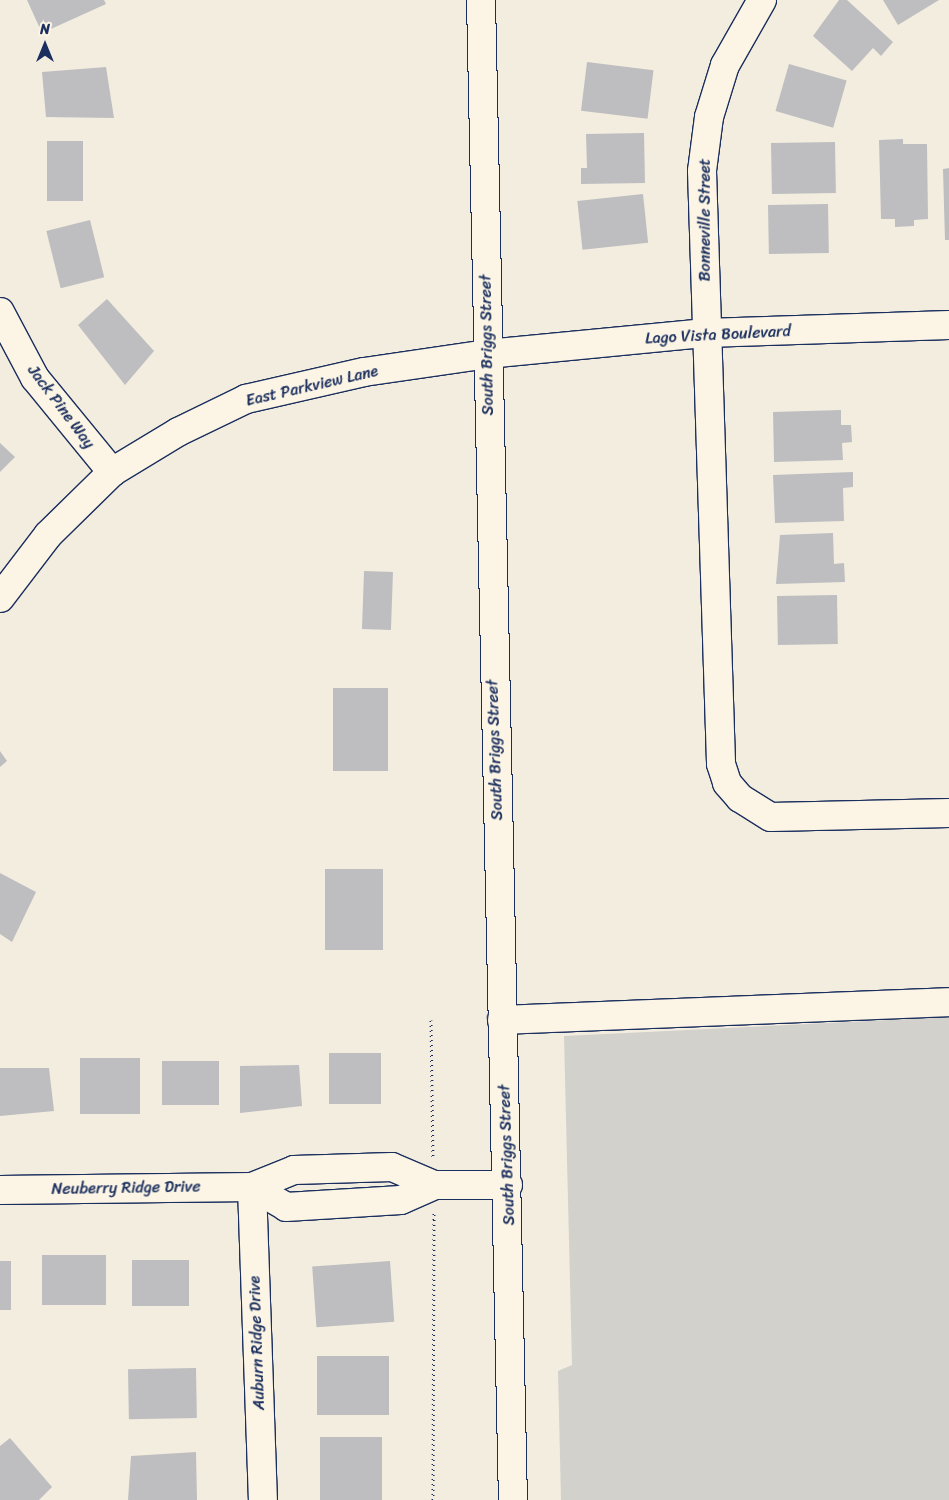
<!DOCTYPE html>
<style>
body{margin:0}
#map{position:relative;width:949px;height:1500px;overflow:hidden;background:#f3ede0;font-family:Sriracha,sans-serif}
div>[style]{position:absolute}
.green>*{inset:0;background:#d3d1cc}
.building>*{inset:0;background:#bebec0;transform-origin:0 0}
.path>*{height:3px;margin-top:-1.5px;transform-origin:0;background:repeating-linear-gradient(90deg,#1b2f5e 0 1px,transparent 0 5px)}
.roads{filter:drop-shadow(1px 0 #1b2f5e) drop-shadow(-1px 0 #1b2f5e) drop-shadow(0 1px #1b2f5e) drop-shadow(0 -1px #1b2f5e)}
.minor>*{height:28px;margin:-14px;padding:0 14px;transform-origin:14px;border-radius:14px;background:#fcf5e5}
span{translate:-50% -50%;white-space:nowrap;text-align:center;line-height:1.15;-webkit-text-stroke:5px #fcf5e5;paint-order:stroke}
.street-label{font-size:16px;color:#1b2f5e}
.north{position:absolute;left:20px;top:20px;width:50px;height:50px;-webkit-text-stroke:4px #fcf5e5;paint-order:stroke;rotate:0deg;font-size:14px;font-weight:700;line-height:20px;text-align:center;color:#1b2f5e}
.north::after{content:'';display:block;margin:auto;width:18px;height:22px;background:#1b2f5e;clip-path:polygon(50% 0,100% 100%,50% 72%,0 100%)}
</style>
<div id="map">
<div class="green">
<i style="clip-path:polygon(949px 1017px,949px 1500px,561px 1500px,558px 1371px,572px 1365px,564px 1036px)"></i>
</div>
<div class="building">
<i style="clip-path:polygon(27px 0,104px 0,106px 4px,42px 33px)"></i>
<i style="clip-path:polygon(839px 0,847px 0,893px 42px,881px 56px,873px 48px,852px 71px,813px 36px)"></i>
<i style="clip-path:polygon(883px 0,939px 0,898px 25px)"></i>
<i style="left:587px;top:62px;width:67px;height:49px;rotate:7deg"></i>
<i style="left:789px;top:64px;width:60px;height:49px;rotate:16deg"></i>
<i style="clip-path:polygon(106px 67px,114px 118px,46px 117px,42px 72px)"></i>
<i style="clip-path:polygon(644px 133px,645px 183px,581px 184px,581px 168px,587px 168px,586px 134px)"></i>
<i style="clip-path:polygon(903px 139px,903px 144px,927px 144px,928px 219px,914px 220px,914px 226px,895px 227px,895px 219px,881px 219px,879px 140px)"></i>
<i style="left:47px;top:141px;width:36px;height:60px"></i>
<i style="left:835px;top:142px;width:51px;height:64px;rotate:89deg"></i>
<i style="clip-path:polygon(949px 168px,949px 240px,945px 240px,943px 169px)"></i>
<i style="left:643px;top:194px;width:49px;height:66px;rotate:84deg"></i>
<i style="left:828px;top:204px;width:49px;height:60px;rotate:89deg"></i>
<i style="left:90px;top:220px;width:59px;height:45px;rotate:76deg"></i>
<i style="clip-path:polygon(107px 299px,154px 351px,125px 385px,78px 325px)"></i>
<i style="clip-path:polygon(841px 410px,841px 425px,851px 425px,852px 442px,842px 443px,843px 460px,774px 462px,773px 412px)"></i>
<i style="clip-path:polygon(0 443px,15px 457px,0 472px)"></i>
<i style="clip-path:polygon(853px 472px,853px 487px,843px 488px,844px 521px,775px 523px,773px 475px)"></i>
<i style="clip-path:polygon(833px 533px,834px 564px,844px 563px,845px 582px,776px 584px,780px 535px)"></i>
<i style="left:364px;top:571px;width:29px;height:58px;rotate:2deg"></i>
<i style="left:837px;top:595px;width:49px;height:60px;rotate:89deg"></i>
<i style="left:333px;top:688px;width:55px;height:83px"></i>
<i style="clip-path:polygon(0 751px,7px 761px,0 767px)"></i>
<i style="left:325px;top:869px;width:58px;height:81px"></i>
<i style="clip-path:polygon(0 873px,36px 892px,12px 942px,0 934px)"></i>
<i style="left:329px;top:1053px;width:52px;height:51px"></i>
<i style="left:80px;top:1058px;width:60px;height:56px"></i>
<i style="left:162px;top:1061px;width:57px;height:44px"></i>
<i style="clip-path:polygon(299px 1065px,302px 1106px,240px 1113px,240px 1066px)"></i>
<i style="clip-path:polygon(0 1068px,49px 1068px,54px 1111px,0 1116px)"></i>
<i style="left:42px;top:1255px;width:64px;height:50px"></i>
<i style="left:189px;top:1260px;width:46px;height:57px;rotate:90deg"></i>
<i style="left:11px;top:1261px;width:49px;height:11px;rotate:90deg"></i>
<i style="left:390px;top:1261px;width:61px;height:78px;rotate:86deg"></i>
<i style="left:317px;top:1356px;width:72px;height:59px"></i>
<i style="left:196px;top:1368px;width:50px;height:68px;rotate:89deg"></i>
<i style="left:320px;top:1437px;width:62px;height:63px"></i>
<i style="clip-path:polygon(10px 1438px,52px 1487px,39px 1500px,0 1500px,0 1446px)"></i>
<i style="clip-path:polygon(196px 1452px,197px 1500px,128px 1500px,131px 1456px)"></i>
</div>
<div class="path">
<i style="left:431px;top:1020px;width:137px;rotate:89.2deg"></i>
<i style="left:433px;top:1500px;width:287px;rotate:-89.8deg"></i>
</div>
<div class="roads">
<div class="minor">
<i style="left:481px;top:0;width:1500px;rotate:88.78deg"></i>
<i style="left:762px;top:0;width:75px;rotate:119.6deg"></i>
<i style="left:725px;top:65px;width:54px;rotate:107.1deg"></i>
<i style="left:709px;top:117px;width:54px;rotate:97.4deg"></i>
<i style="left:702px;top:171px;width:593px;rotate:88.16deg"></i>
<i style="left:721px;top:764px;width:20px;rotate:72deg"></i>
<i style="left:727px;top:783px;width:20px;rotate:49deg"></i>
<i style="left:740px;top:798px;width:36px;rotate:32deg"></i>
<i style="left:771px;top:817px;width:178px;rotate:-1.3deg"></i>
<i style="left:0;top:312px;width:75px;rotate:62.1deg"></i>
<i style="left:35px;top:378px;width:122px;rotate:50.7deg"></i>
<i style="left:0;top:598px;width:79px;rotate:-52.7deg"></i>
<i style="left:48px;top:535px;width:90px;rotate:-44.5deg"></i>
<i style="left:112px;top:472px;width:77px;rotate:-31.2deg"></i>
<i style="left:178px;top:432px;width:76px;rotate:-25.9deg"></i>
<i style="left:246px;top:399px;width:121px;rotate:-12.9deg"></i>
<i style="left:364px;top:372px;width:124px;rotate:-8.3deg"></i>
<i style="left:487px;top:354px;width:220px;rotate:-5.5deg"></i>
<i style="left:706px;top:333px;width:243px;rotate:-1.9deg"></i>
<i style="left:502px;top:1020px;width:447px;rotate:-2.3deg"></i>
<i style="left:252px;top:1187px;width:313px;rotate:88deg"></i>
<i style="left:252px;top:1187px;width:39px;rotate:30deg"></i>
<i style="left:286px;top:1207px;width:115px;rotate:-3.5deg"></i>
<i style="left:401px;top:1200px;width:36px;rotate:-24deg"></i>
<i style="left:0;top:1190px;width:252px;rotate:-0.7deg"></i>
<i style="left:252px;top:1187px;width:45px;rotate:-22deg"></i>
<i style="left:294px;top:1170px;width:98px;rotate:-1.8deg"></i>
<i style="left:392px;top:1167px;width:46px;rotate:23.2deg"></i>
<i style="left:434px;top:1185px;width:74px"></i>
</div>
</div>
<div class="street-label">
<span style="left:705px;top:220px;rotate:-90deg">Bonneville Street</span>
<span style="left:718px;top:335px;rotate:-3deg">Lago Vista Boulevard</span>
<span style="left:487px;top:345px;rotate:-91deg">South Briggs Street</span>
<span style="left:312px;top:386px;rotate:-13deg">East Parkview Lane</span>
<span style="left:61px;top:407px;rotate:53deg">Jack Pine Way</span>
<span style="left:495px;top:750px;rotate:-92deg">South Briggs Street</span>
<span style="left:507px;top:1155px;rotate:-92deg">South Briggs Street</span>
<span style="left:126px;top:1188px;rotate:-1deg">Neuberry Ridge Drive</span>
<span style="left:257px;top:1343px;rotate:-92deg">Auburn Ridge Drive</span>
</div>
<div class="north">N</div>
</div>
